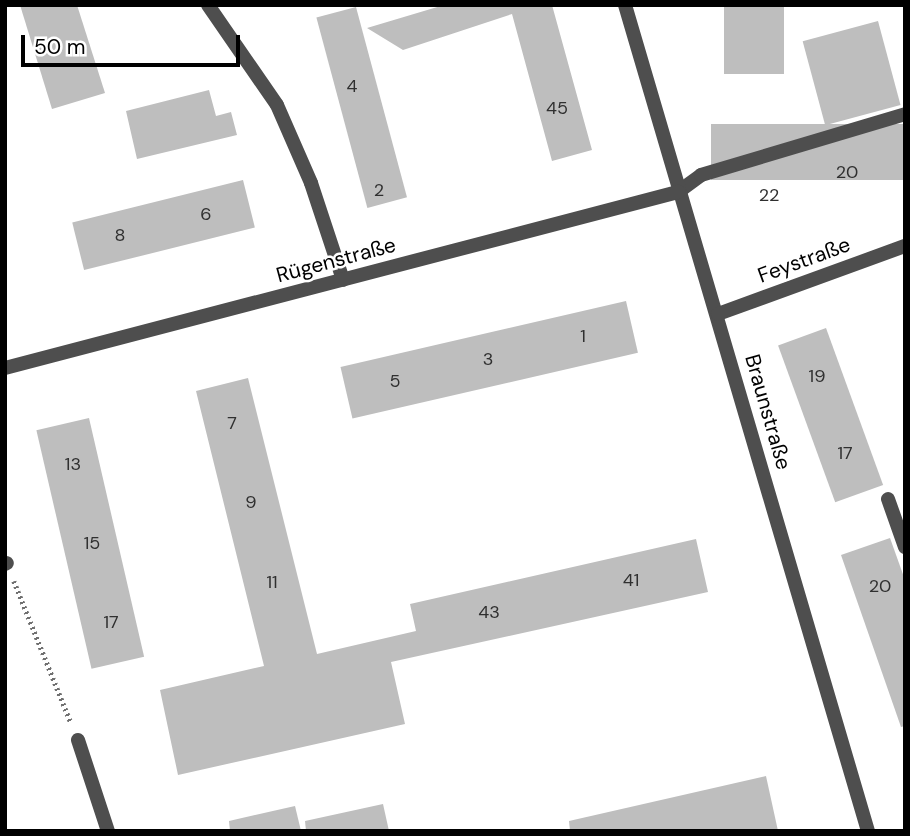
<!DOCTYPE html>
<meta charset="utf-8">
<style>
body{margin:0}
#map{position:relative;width:910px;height:836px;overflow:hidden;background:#fff;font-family:"DM Sans",sans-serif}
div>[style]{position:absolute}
.building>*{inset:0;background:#bebebe;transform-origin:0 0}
.path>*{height:4.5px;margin-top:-2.25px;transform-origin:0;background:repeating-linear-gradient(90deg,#707070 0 2px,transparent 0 5.5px)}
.lane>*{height:14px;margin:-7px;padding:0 7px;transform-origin:7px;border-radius:7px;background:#4e4e4e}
.street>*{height:14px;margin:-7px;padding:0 7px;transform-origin:7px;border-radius:7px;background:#4e4e4e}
span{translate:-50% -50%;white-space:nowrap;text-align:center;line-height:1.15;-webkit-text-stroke:5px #fff;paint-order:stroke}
.number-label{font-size:18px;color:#303030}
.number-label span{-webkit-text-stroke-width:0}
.street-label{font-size:21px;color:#000}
.frame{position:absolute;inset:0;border:7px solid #000;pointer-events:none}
.scale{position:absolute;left:21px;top:35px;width:219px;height:32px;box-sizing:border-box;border:4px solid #000;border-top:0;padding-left:9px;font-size:21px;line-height:24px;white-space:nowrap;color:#000;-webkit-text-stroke:5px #fff;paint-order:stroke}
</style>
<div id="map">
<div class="building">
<i style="clip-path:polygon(20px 5px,77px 5px,105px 93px,52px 109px)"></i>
<i style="clip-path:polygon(444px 5px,552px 5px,592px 150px,552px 161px,512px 14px,403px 50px,367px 28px)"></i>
<i style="left:724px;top:5px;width:60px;height:69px"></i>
<i style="left:356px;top:7px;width:197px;height:41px;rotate:75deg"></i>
<i style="left:878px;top:21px;width:87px;height:78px;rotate:75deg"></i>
<i style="clip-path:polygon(209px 90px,216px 116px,231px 112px,237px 135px,137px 159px,126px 111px)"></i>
<i style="left:905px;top:124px;width:56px;height:194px;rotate:90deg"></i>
<i style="left:243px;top:180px;width:49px;height:176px;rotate:76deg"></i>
<i style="left:626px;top:301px;width:53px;height:293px;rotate:77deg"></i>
<i style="left:826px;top:328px;width:167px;height:51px;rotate:70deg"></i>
<i style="clip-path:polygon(248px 378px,317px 654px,416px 631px,410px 604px,696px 539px,708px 592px,391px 662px,405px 724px,178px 775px,160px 690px,264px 666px,196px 391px)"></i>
<i style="left:89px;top:418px;width:245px;height:54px;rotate:77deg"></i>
<i style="clip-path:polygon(890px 538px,905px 580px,905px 726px,901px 727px,841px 555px)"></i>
<i style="clip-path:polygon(766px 776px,778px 831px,570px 831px,569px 821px)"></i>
<i style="clip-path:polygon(383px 804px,389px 831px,306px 831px,305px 821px)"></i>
<i style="clip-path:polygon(295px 806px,301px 831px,230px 831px,229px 821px)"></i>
</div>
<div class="path">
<i style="left:14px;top:581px;width:153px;rotate:68.1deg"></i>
</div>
<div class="lane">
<i style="left:678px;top:192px;width:29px;rotate:-36deg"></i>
<i style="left:701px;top:175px;width:213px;rotate:-16.6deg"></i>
<i style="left:888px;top:499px;width:51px;rotate:70.5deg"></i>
</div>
<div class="street">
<i style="left:208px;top:5px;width:121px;rotate:55.4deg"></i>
<i style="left:277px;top:105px;width:85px;rotate:66.4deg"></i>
<i style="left:311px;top:183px;width:102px;rotate:71.7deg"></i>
<i style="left:625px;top:5px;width:861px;rotate:73.61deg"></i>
<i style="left:718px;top:314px;width:199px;rotate:-20deg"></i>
<i style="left:5px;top:368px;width:696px;rotate:-14.66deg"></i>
<i style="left:5px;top:564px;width:2px;rotate:-27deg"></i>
<i style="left:78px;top:740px;width:96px;rotate:71.8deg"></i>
</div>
<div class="number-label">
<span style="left:352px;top:86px">4</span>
<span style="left:557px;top:108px">45</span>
<span style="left:847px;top:172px">20</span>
<span style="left:379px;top:190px">2</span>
<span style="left:769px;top:195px">22</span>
<span style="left:206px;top:214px">6</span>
<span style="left:120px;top:235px">8</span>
<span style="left:583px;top:336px">1</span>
<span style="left:488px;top:359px">3</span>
<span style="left:817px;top:376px">19</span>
<span style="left:395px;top:381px">5</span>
<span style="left:232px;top:423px">7</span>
<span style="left:845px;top:453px">17</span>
<span style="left:73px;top:464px">13</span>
<span style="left:251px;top:502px">9</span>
<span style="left:92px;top:543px">15</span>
<span style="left:631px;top:580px">41</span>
<span style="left:272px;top:582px">11</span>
<span style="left:880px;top:586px">20</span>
<span style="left:489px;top:612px">43</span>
<span style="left:111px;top:622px">17</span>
</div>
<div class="street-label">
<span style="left:336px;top:260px;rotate:-15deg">Rügenstraße</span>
<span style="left:804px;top:260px;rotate:-20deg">Feystraße</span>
<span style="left:768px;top:412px;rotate:74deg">Braunstraße</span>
</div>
<div class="frame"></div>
<div class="scale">50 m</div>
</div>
